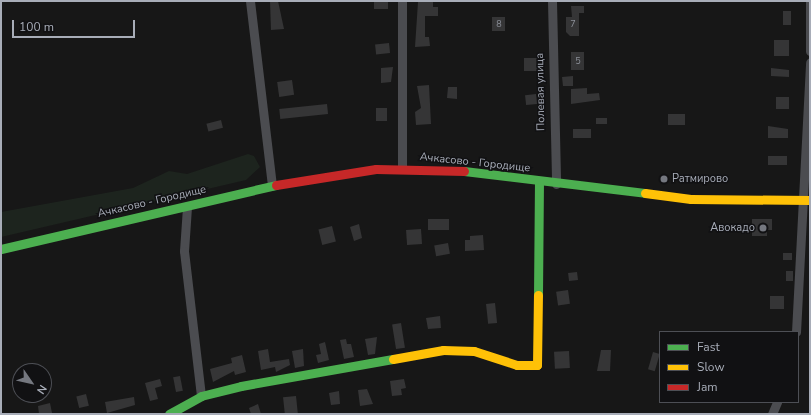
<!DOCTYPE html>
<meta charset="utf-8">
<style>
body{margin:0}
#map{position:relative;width:811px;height:415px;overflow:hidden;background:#171717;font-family:"Nunito Sans",sans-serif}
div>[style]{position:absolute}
.green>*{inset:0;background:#1d241e}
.building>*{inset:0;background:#353536;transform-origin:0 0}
.street>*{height:9px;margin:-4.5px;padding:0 4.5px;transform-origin:4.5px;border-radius:4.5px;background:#4b4c50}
.fast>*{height:9px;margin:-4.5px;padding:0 4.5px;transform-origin:4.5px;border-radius:4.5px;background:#4caf50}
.slow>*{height:9px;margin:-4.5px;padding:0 4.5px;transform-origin:4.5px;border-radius:4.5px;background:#ffc107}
.jam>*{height:9px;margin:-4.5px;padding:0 4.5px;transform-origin:4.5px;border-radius:4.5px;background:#c62828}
.dots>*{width:11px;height:11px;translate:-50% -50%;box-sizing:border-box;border:2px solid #111113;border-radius:50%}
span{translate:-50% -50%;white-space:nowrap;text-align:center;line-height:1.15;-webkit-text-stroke:3px #111113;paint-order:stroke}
.number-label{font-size:9px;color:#8b8f98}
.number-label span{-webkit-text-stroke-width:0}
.street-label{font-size:11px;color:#a8adb8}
.poi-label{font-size:11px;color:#a8adb8}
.left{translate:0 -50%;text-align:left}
.right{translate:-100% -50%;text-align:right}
.frame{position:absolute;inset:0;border:2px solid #a8adb8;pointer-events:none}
.legend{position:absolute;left:659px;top:331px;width:140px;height:72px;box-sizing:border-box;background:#111113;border:1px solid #4d4f55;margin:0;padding:5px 7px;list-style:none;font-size:12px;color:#a8adb8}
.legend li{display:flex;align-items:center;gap:8px;height:20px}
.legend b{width:20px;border:1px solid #4d4f55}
.north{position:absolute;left:12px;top:363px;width:40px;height:40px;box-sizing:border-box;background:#111113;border:1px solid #4d4f55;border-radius:50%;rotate:124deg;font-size:11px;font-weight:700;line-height:16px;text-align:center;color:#a8adb8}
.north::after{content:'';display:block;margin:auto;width:14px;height:18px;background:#757880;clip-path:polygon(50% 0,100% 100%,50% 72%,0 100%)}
.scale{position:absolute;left:12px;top:20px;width:123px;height:18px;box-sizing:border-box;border:2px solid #a8adb8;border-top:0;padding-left:5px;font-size:12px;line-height:14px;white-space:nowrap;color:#a8adb8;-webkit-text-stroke:3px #111113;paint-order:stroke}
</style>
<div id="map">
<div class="green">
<i style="clip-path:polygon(248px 154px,254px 156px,260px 167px,246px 180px,1px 237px,1px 212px,133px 188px,169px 171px,187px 174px)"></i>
</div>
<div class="building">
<i style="clip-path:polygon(270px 1px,278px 1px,284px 29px,271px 30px)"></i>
<i style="left:374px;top:1px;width:14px;height:8px"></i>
<i style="clip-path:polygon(418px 2px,433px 2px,433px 7px,438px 7px,438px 16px,425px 16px,425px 37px,429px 37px,430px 46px,415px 47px)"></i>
<i style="clip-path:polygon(571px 6px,584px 6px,584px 13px,579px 13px,579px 36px,570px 36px,566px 32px,566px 17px,572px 17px)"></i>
<i style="left:783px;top:11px;width:8px;height:14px"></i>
<i style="left:492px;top:17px;width:13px;height:14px"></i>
<i style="left:774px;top:40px;width:15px;height:16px"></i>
<i style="left:389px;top:43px;width:10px;height:14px;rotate:84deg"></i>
<i style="left:571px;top:52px;width:13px;height:18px"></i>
<i style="left:537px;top:58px;width:13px;height:13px;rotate:90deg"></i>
<i style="clip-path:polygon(393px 67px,391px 82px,381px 83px,381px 68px)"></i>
<i style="clip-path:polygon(771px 68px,789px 70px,789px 77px,771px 76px)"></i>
<i style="clip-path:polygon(573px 76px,573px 86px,563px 86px,562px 77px)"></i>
<i style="left:292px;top:80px;width:15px;height:15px;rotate:82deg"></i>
<i style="clip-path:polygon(429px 85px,431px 124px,416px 125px,415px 112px,421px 108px,417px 86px)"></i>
<i style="clip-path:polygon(448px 87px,457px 87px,457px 99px,447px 98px)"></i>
<i style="clip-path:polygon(587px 88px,587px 94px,599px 93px,600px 100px,571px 104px,571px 89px)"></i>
<i style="left:536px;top:94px;width:10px;height:11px;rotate:84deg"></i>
<i style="left:776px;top:97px;width:13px;height:12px"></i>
<i style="left:327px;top:104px;width:10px;height:48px;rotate:84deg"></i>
<i style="left:376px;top:108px;width:11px;height:13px"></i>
<i style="left:685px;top:114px;width:11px;height:17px;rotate:90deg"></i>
<i style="left:596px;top:118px;width:11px;height:6px"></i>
<i style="left:221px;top:120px;width:8px;height:15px;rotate:76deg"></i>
<i style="clip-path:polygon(768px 126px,788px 129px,788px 138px,768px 138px)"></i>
<i style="left:591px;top:129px;width:9px;height:18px;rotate:90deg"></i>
<i style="left:787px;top:156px;width:9px;height:19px;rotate:90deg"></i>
<i style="left:428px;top:219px;width:21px;height:11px"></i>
<i style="clip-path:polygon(752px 219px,772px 219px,772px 230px,767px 230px,767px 236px,752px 236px)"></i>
<i style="clip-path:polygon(359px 224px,362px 238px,354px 241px,350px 227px)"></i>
<i style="left:332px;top:226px;width:16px;height:14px;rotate:76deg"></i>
<i style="left:421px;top:229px;width:15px;height:15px;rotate:86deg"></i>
<i style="clip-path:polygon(483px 235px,484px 250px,465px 251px,465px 240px,470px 240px,470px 236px)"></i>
<i style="left:448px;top:243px;width:11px;height:14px;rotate:80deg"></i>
<i style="left:783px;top:253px;width:9px;height:7px"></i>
<i style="left:786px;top:271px;width:7px;height:10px"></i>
<i style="left:577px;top:272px;width:8px;height:9px;rotate:83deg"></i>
<i style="left:568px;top:290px;width:14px;height:12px;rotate:82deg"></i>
<i style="left:770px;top:296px;width:14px;height:13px"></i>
<i style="left:495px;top:303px;width:20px;height:9px;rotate:84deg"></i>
<i style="clip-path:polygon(440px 316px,441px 328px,428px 329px,426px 318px)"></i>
<i style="left:401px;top:323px;width:25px;height:9px;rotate:81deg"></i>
<i style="clip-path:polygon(377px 337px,375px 354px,368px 355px,365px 339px)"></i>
<i style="clip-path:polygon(346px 339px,347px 344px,351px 344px,354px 357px,344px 359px,340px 340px)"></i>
<i style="clip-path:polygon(325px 342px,329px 360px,318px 363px,316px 355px,321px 354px,319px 344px)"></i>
<i style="clip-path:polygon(268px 349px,270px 362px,289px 359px,290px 365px,276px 372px,275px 367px,261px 370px,258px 351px)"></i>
<i style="clip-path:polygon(303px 349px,304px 366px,295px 368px,292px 351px)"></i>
<i style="clip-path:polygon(601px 350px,611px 350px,610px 371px,597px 371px)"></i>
<i style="left:569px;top:351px;width:17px;height:15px;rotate:87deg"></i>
<i style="left:653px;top:352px;width:7px;height:18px;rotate:16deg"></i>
<i style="clip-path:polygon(242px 355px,246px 372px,235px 375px,234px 371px,213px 382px,210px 369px,232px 363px,231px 358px)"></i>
<i style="left:180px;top:376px;width:15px;height:7px;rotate:79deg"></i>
<i style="clip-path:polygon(160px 379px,162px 386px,155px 388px,158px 399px,150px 401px,145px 383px)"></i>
<i style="clip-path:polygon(404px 379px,406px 388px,401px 389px,402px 395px,392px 396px,390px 381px)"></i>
<i style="clip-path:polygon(367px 389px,373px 404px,360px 406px,358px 390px)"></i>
<i style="clip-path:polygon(339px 391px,340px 404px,331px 405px,329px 393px)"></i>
<i style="left:86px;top:394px;width:12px;height:10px;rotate:76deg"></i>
<i style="left:296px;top:396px;width:18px;height:13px;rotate:84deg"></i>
<i style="clip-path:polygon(134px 397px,135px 405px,107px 413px,105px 402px)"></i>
<i style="clip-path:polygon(50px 403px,52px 413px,39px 414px,38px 406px)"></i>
<i style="clip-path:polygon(258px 404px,261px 414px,251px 414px,249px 408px)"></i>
</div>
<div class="street">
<i style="left:250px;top:1px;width:186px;rotate:83.2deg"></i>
<i style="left:402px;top:1px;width:167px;rotate:90deg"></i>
<i style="left:552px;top:1px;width:183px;rotate:88.7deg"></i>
<i style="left:810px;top:1px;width:50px;rotate:90deg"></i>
<i style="left:187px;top:207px;width:44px;rotate:93.9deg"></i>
<i style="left:184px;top:251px;width:146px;rotate:83.3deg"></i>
<i style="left:796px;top:332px;width:270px;rotate:-87deg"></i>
<i style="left:772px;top:414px;width:13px;rotate:-67deg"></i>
</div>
<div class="fast">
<i style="left:464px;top:171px;width:182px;rotate:6.9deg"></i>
<i style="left:1px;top:249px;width:282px;rotate:-13.1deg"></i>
<i style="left:538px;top:295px;width:114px;rotate:-89.5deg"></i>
<i style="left:169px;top:414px;width:37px;rotate:-29deg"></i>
<i style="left:201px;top:396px;width:41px;rotate:-14deg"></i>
<i style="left:241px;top:386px;width:154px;rotate:-10.1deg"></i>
</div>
<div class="slow">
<i style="left:645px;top:193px;width:46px;rotate:7.4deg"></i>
<i style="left:691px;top:199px;width:119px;rotate:0.5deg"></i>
<i style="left:393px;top:359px;width:51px;rotate:-10.2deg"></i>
<i style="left:443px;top:350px;width:31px;rotate:2deg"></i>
<i style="left:474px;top:351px;width:45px;rotate:18deg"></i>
<i style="left:517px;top:365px;width:20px"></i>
<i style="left:537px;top:365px;width:70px;rotate:-89.2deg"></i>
</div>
<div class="jam">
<i style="left:276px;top:185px;width:101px;rotate:-9.1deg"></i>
<i style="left:376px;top:169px;width:88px;rotate:1.3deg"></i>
</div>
<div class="dots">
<i style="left:664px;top:179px;background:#757880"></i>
<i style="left:763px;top:228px;background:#757880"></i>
</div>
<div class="number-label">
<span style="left:499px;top:24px">8</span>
<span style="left:573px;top:24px">7</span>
<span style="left:578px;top:61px">5</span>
</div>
<div class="street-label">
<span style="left:541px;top:92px;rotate:-91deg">Полевая улица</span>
<span style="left:475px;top:163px;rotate:6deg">Ачкасово - Городище</span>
<span style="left:152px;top:202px;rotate:-13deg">Ачкасово - Городище</span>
</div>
<div class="poi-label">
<span class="left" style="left:672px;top:179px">Ратмирово</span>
<span class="right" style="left:755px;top:228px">Авокадо</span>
</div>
<div class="frame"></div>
<ul class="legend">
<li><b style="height:5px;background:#4caf50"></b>Fast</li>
<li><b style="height:5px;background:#ffc107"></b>Slow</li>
<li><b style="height:5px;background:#c62828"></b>Jam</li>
</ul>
<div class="north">N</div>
<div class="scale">100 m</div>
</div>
